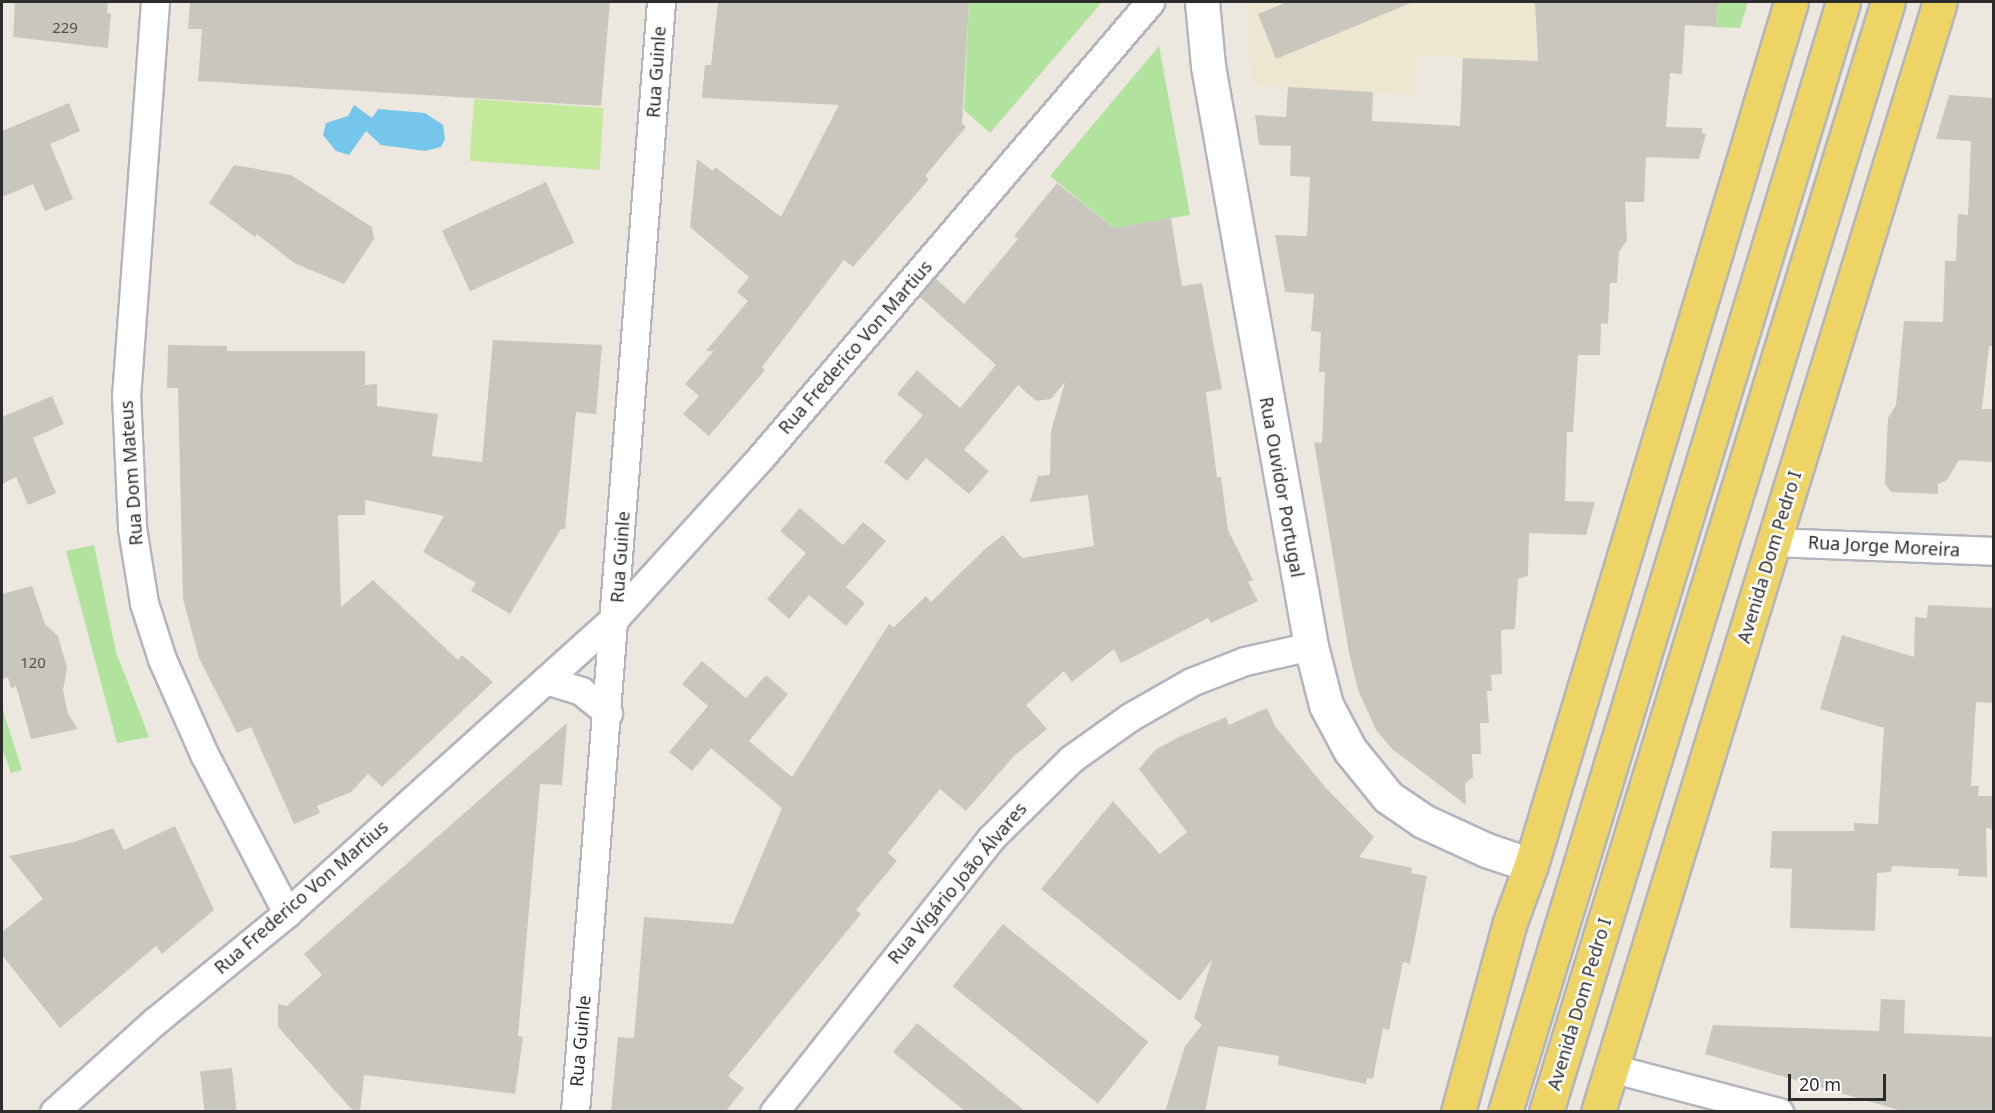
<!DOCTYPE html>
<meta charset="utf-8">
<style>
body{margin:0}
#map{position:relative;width:1995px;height:1113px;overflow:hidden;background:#ede8df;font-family:"Noto Sans",sans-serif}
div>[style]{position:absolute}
.education>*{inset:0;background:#eee6d0}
.green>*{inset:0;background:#b1e29e}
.pitch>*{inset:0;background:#c3e99a;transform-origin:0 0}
.water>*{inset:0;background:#76c6eb}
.building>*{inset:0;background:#c9c6bd;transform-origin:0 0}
.roads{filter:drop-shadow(2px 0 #b2b5bf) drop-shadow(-2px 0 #b2b5bf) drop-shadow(0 2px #b2b5bf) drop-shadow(0 -2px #b2b5bf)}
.street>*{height:27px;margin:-13.5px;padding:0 13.5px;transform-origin:13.5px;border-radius:13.5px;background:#fff}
.secondary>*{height:33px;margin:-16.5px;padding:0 16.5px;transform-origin:16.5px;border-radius:16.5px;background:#fff}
.primary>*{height:33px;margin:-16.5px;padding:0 16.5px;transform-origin:16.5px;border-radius:16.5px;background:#edd465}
span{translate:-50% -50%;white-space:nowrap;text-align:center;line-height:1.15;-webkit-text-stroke:5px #fff;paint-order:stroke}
.number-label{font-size:15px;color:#535250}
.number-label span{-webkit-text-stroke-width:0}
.street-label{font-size:18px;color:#2c2c2c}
.frame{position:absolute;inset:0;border:3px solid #2c2c2c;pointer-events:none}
.scale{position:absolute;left:1788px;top:1074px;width:98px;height:27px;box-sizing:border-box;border:3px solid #2c2c2c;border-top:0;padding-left:8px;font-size:18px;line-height:21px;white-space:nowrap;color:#2c2c2c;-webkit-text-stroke:4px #fff;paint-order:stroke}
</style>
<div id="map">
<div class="education">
<i style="clip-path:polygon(1245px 2px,1535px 2px,1537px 61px,1417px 56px,1416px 95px,1253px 85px)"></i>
</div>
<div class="green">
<i style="clip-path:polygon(969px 2px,1102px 2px,990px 133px,964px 110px)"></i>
<i style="clip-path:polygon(1718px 2px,1748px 2px,1740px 28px,1717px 27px)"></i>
<i style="clip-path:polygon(1159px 46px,1190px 215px,1114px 228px,1050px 176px)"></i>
<i style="clip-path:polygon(94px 545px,116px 652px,149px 737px,117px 743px,66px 551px)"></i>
<i style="clip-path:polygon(2px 707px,22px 770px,11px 773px,2px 748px)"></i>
</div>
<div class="pitch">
<i style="left:474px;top:99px;width:130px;height:62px;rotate:4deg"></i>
</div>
<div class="water">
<i style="clip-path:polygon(354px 105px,372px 118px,378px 109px,425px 113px,443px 125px,445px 139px,441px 147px,425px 151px,381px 145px,366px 131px,349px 155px,336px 151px,323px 135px,326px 123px,348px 116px)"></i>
</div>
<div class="building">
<i style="clip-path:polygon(15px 2px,108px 2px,107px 13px,111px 14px,108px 48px,13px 37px)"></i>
<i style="clip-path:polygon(610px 2px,601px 106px,198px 81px,202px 29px,188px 29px,190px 3px,204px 2px)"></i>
<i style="clip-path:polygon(718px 2px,969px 2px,962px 123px,966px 127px,925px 176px,929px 179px,853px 267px,844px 260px,762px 367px,765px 370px,709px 436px,683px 414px,699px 396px,685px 384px,714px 351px,706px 351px,748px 301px,737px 292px,749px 277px,690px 227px,697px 159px,713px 171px,715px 167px,781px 217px,839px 105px,702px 98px,705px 65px,711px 65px)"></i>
<i style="clip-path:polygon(1287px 2px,1413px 2px,1276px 59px,1258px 14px)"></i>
<i style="clip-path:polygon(1535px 2px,1718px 2px,1717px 27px,1685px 25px,1682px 74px,1670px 73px,1666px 127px,1702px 128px,1702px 133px,1706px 134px,1699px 159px,1646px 157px,1644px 202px,1625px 202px,1627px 240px,1619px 252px,1617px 283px,1610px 283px,1608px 324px,1601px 323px,1600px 355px,1578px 355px,1573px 432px,1567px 432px,1565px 501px,1595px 502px,1586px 535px,1529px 533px,1528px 576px,1518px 579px,1515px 629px,1501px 630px,1502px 674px,1491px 675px,1492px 691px,1487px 691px,1489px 723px,1480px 723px,1481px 754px,1472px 754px,1473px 777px,1465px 784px,1466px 805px,1392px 749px,1376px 730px,1358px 690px,1349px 653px,1314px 442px,1322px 443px,1325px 372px,1319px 372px,1321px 332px,1311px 331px,1314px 294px,1285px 292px,1275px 235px,1307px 236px,1310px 177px,1290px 176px,1291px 146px,1259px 145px,1255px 115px,1286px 117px,1288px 87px,1373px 92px,1372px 121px,1460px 126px,1463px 58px,1538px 61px)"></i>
<i style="clip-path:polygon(1949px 95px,1994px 98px,1994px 346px,1989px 346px,1982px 409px,1994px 409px,1994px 462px,1959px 460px,1947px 480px,1938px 484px,1938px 494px,1891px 492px,1885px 484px,1888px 418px,1896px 405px,1904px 321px,1943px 322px,1945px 261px,1956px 261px,1958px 214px,1968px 215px,1971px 141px,1936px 139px)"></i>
<i style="clip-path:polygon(69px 103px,80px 131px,50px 144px,73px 199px,45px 211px,33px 184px,2px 197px,2px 131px)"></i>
<i style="clip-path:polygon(234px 165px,291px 175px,372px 227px,374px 239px,344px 284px,294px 263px,257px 234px,255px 237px,209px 203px)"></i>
<i style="left:546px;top:182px;width:67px;height:115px;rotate:65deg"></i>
<i style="clip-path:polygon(1057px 183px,1114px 228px,1171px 218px,1182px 286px,1202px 283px,1222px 389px,1206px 392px,1217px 477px,1221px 477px,1228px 530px,1253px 580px,1248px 582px,1258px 601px,1211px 623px,1208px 618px,1121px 663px,1114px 649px,1072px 682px,1064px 671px,1026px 705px,1047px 729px,1013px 757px,966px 811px,940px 789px,888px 853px,897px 861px,856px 910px,861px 914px,728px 1076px,744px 1088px,725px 1112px,611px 1112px,618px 1037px,634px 1038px,644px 917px,733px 924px,782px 808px,711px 748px,692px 771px,669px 752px,708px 706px,682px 684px,702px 661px,746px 698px,766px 675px,788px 694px,749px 741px,792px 777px,889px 624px,894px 627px,926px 596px,931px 602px,985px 549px,1003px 535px,1022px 558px,1094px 546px,1088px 495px,1030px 502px,1038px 476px,1050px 475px,1051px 431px,1065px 382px,1051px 399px,1036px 401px,1018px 385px,964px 450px,989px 471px,969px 494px,926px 458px,907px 481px,884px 462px,923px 415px,897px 394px,917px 370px,960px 408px,996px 365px,919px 296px,935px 278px,964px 304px,1018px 239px,1014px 236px)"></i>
<i style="clip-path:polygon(493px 340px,602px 345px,596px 414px,576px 412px,565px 529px,561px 529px,510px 614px,471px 591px,476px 583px,423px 552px,444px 516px,365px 500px,365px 515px,338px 515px,341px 607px,373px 580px,458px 660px,462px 655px,493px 682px,382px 787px,368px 774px,351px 792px,317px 806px,320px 813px,294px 824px,251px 727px,237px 733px,199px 658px,183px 599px,178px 388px,167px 388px,168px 345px,227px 346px,227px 351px,365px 351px,365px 385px,377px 384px,377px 406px,438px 414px,432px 456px,482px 462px)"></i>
<i style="clip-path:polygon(52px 396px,64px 424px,33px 438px,56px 493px,28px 505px,16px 477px,2px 484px,2px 417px)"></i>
<i style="clip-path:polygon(800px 508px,843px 545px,863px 522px,886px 541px,846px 587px,865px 603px,846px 626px,809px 595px,789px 619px,767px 599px,806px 553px,780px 531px)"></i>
<i style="clip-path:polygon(32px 586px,45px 624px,58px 636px,67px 668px,63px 690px,68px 714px,78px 729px,31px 739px,16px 686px,11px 689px,8px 677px,2px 679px,2px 594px)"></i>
<i style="clip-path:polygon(1928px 605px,1994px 608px,1994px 703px,1976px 702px,1971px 786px,1979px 786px,1978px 796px,1994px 796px,1994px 829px,1986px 828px,1987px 877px,1958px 876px,1959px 869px,1892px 866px,1891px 872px,1877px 873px,1875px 931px,1790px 928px,1792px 869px,1770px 868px,1772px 831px,1854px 831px,1854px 823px,1878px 824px,1884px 728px,1820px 709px,1842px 635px,1914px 657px,1915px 617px,1927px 618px)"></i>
<i style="clip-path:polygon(1267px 708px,1275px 726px,1325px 787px,1374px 837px,1359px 857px,1412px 868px,1411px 873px,1427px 876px,1410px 964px,1403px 962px,1389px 1030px,1383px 1028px,1373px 1079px,1367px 1078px,1366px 1084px,1278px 1065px,1279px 1056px,1218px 1046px,1205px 1112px,1165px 1112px,1185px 1046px,1202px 1025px,1194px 1018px,1212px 960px,1180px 1001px,1041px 889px,1113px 801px,1160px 854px,1187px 832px,1139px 769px,1155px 750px,1179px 737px,1226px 717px,1229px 725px)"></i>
<i style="clip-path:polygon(567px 723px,562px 785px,540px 784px,518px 1036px,523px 1037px,515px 1094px,364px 1075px,360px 1112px,354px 1112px,278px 1027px,278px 1004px,287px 1006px,322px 975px,304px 954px)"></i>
<i style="clip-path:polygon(175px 826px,214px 910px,162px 954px,156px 946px,60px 1028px,2px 955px,2px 932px,43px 899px,9px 856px,74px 842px,113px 828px,124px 850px)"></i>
<i style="left:1003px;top:924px;width:187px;height:80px;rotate:39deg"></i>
<i style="clip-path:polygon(1881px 999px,1905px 1000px,1904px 1033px,1994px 1037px,1994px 1112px,1906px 1112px,1705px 1054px,1713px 1025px,1879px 1031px)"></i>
<i style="clip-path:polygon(917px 1023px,1026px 1112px,966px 1112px,934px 1086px,893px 1052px)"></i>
<i style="left:232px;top:1068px;width:44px;height:32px;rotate:84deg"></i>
</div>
<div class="roads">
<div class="street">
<i style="left:155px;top:2px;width:393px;rotate:94.2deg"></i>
<i style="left:126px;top:394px;width:134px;rotate:87.4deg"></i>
<i style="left:132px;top:528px;width:76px;rotate:80.9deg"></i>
<i style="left:144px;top:603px;width:59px;rotate:72.2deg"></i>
<i style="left:162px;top:659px;width:104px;rotate:66.1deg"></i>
<i style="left:204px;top:754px;width:179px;rotate:62.4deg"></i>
<i style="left:1774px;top:542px;width:220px;rotate:2.3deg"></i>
<i style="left:546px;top:680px;width:37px;rotate:17deg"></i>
<i style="left:581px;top:691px;width:35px;rotate:39deg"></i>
<i style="left:1611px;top:1068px;width:174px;rotate:14.7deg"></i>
<i style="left:54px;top:1112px;width:135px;rotate:-42deg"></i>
<i style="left:154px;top:1022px;width:172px;rotate:-39.3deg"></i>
<i style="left:287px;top:913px;width:443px;rotate:-42deg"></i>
<i style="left:616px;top:617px;width:216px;rotate:-47.8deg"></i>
<i style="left:761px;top:457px;width:599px;rotate:-49.47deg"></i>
<i style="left:575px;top:1112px;width:1113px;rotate:-85.57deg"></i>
<i style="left:774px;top:1112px;width:348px;rotate:-51.6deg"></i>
<i style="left:990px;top:839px;width:114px;rotate:-44.6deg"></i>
<i style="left:1071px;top:759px;width:72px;rotate:-35.4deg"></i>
<i style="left:1130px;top:717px;width:70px;rotate:-29.8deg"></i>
<i style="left:1191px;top:682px;width:58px;rotate:-21.3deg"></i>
<i style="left:1245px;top:661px;width:68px;rotate:-12.8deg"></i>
</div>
<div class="secondary">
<i style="left:1202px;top:2px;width:64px;rotate:84.6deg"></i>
<i style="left:1208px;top:66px;width:589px;rotate:79.93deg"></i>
<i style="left:1311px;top:646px;width:61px;rotate:75.7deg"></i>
<i style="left:1326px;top:705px;width:51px;rotate:61.9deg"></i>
<i style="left:1350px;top:750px;width:60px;rotate:51deg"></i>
<i style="left:1388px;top:797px;width:42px;rotate:34.4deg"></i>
<i style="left:1423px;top:821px;width:69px;rotate:24.7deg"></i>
<i style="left:1486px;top:850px;width:47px;rotate:18.4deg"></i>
</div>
<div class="primary">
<i style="left:1458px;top:1112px;width:194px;rotate:-74.7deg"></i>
<i style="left:1509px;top:925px;width:64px;rotate:-69.9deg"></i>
<i style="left:1531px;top:865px;width:901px;rotate:-73.23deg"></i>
<i style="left:1505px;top:1112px;width:1160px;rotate:-73.06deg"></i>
<i style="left:1546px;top:1112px;width:1161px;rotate:-72.88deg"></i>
<i style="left:1598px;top:1112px;width:1161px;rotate:-72.88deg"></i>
</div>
</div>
<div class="number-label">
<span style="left:65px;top:28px">229</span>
<span style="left:33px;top:663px">120</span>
</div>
<div class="street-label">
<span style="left:656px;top:72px;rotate:-86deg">Rua Guinle</span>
<span style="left:855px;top:347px;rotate:-49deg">Rua Frederico Von Martius</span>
<span style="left:131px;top:473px;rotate:-94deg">Rua Dom Mateus</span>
<span style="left:1282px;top:487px;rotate:80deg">Rua Ouvidor Portugal</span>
<span style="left:1884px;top:546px;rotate:3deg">Rua Jorge Moreira</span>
<span style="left:620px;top:557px;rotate:-86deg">Rua Guinle</span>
<span style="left:1769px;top:557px;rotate:-73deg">Avenida Dom Pedro I</span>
<span style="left:957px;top:883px;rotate:-50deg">Rua Vigário João Álvares</span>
<span style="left:301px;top:897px;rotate:-41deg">Rua Frederico Von Martius</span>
<span style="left:1579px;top:1004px;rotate:-73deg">Avenida Dom Pedro I</span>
<span style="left:580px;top:1041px;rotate:-85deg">Rua Guinle</span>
</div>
<div class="frame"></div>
<div class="scale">20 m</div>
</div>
